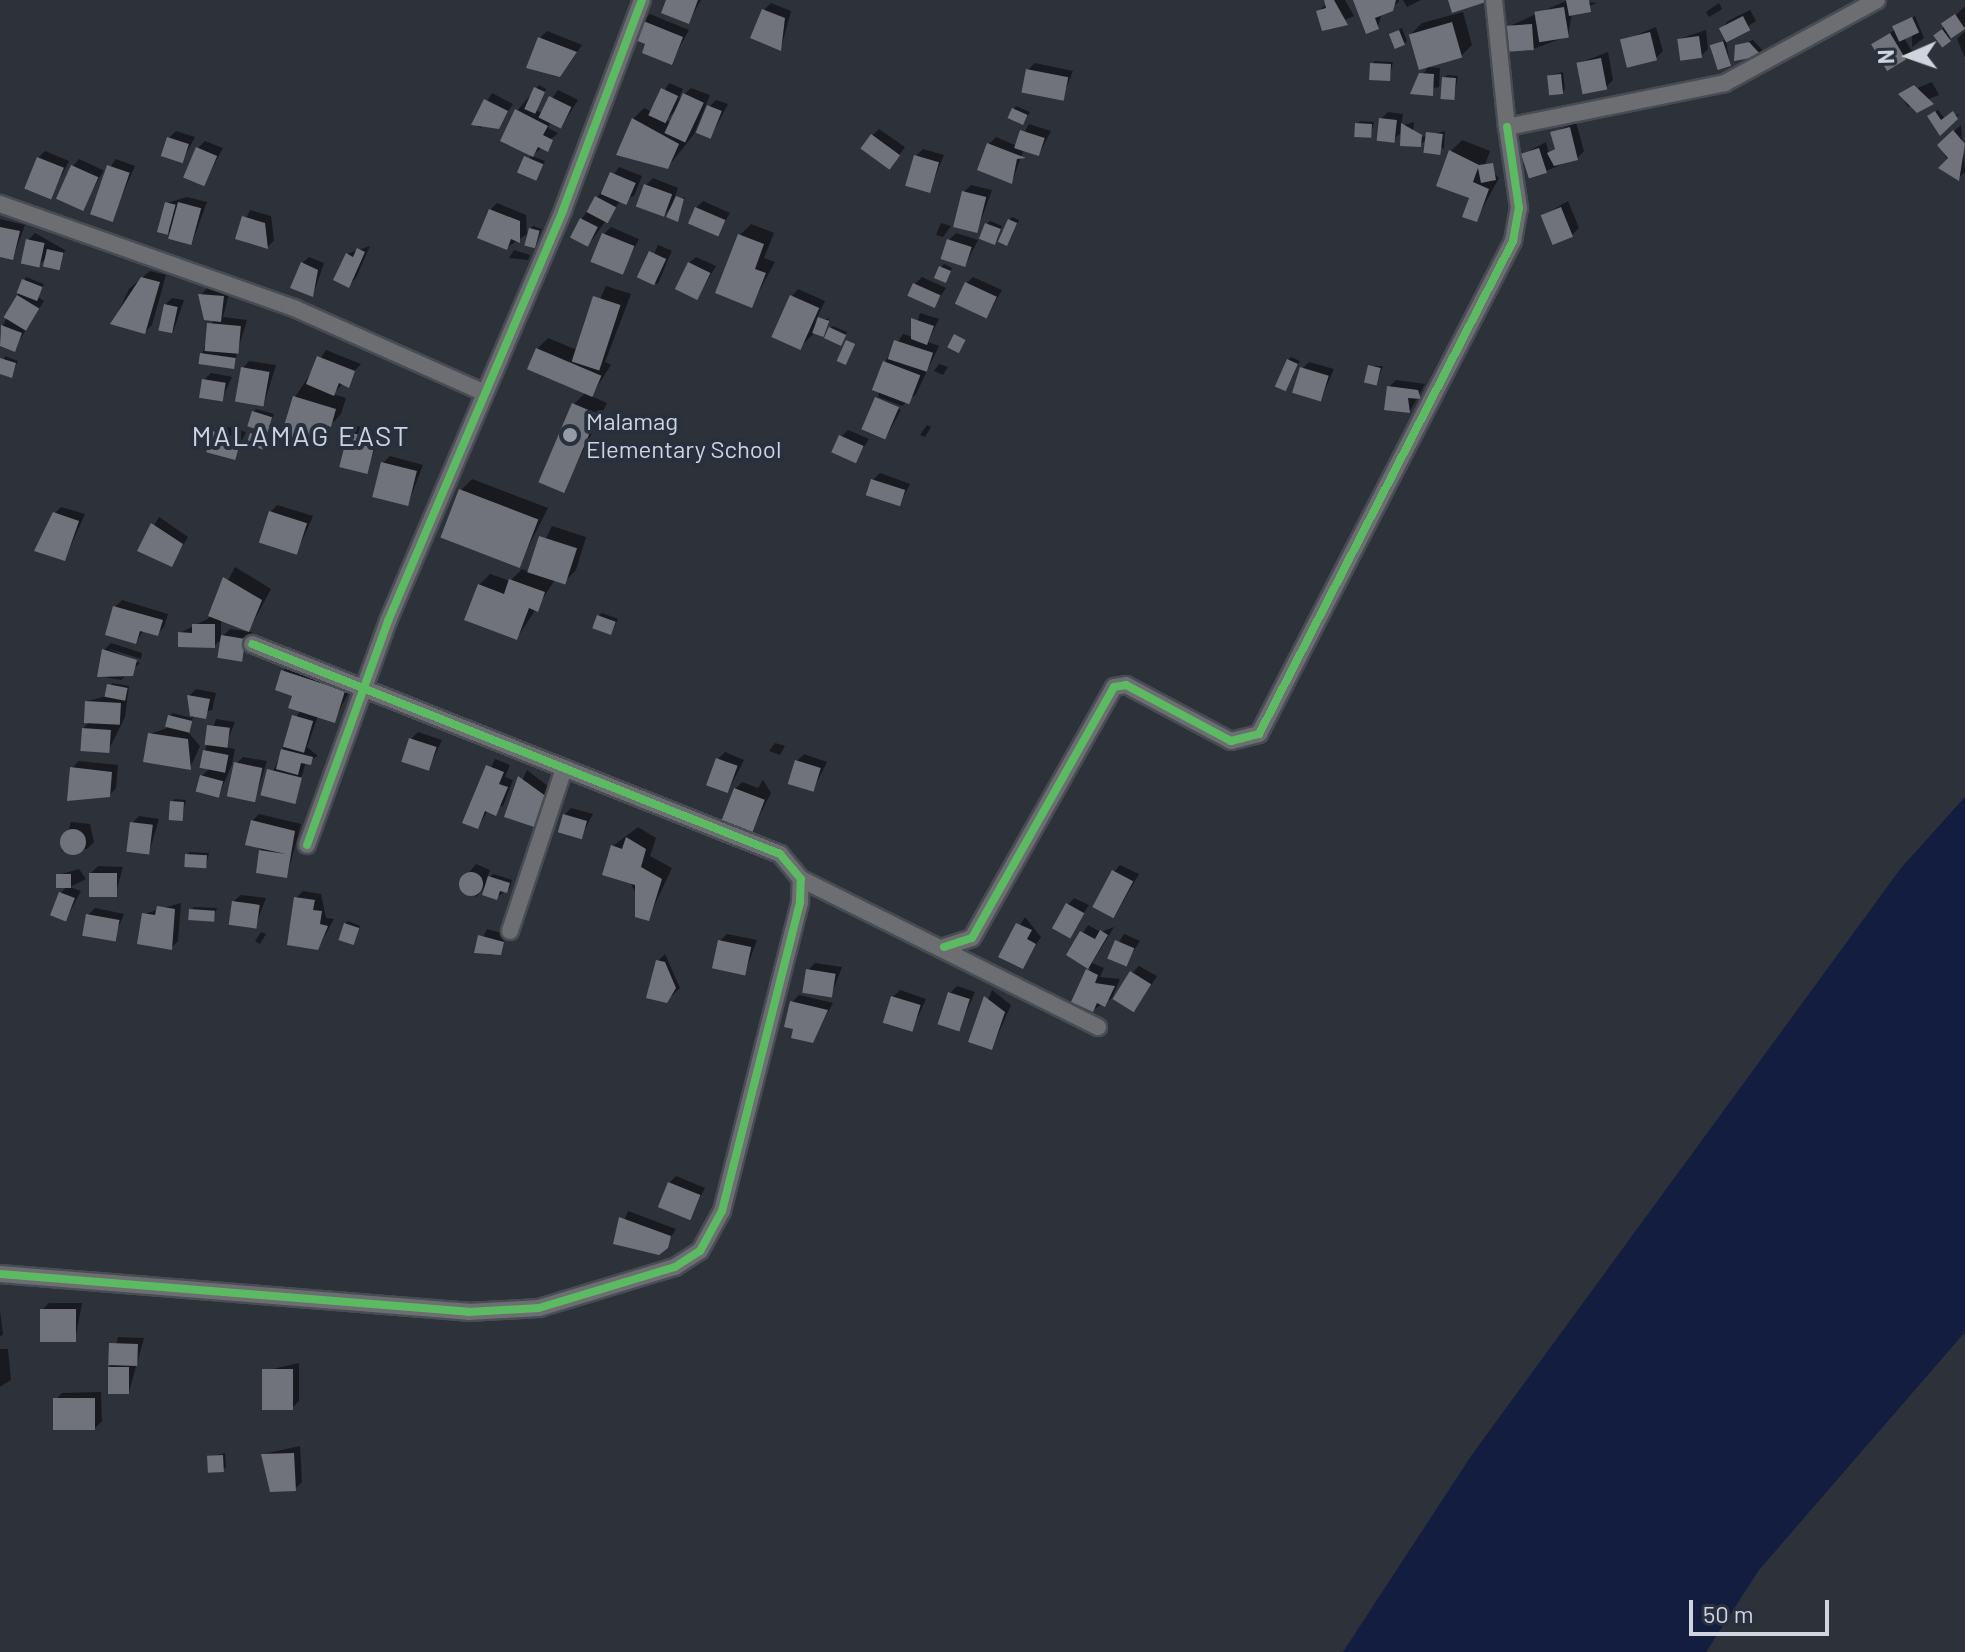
<!DOCTYPE html>
<style>
body{margin:0}
#map{position:relative;width:1965px;height:1652px;overflow:hidden;background:#2d313a;font-family:Barlow,sans-serif}
div>[style]{position:absolute}
.water>*{inset:0;background:#121d40}
.shadow>*{inset:0;background:#0007;transform-origin:0 0}
.building>*{inset:0;background:#70737b;transform-origin:0 0}
.round{border-radius:50%}
.roads{filter:drop-shadow(2px 0 #484c53) drop-shadow(-2px 0 #484c53) drop-shadow(0 2px #484c53) drop-shadow(0 -2px #484c53)}
.minor>*{height:16px;margin:-8px;padding:0 8px;transform-origin:8px;border-radius:8px;background:#6d6e72}
.cycleway>*{height:8px;margin:-4px;padding:0 4px;transform-origin:4px;border-radius:4px;background:#5cba63}
.dots>*{width:22px;height:22px;translate:-50% -50%;box-sizing:border-box;border:4px solid #282f3f;border-radius:50%}
span{translate:-50% -50%;white-space:nowrap;text-align:center;line-height:1.15;-webkit-text-stroke:8px #282f3f;paint-order:stroke}
.poi-label{font-size:24px;color:#cfd4de}
.left{translate:0 -50%;text-align:left}
.quarter-label{font-size:28px;color:#cfd4de;letter-spacing:2px}
.north{position:absolute;left:1869px;top:16px;width:80px;height:80px;-webkit-text-stroke:6px #282f3f;paint-order:stroke;rotate:268deg;font-size:22px;font-weight:700;line-height:32px;text-align:center;color:#cfd4de}
.north::after{content:'';display:block;margin:auto;width:28px;height:36px;background:#cfd4de;clip-path:polygon(50% 0,100% 100%,50% 72%,0 100%)}
.scale{position:absolute;left:1689px;top:1600px;width:140px;height:36px;box-sizing:border-box;border:4px solid #cfd4de;border-top:0;padding-left:10px;font-size:24px;line-height:28px;white-space:nowrap;color:#cfd4de;-webkit-text-stroke:6px #282f3f;paint-order:stroke}
</style>
<div id="map">
<div class="water">
<i style="clip-path:polygon(1965px 797px,1965px 1332px,1759px 1570px,1706px 1652px,1343px 1652px,1471px 1456px,1901px 868px)"></i>
</div>
<div class="shadow">
<i style="clip-path:polygon(668px 0,701px 0,689px 21px)"></i>
<i style="clip-path:polygon(1330px 0,1345px 0,1354px 16px,1323px 29px,1319px 11px)"></i>
<i style="clip-path:polygon(1355px 0,1399px 0,1399px 2px,1382px 13px,1378px 27px)"></i>
<i style="clip-path:polygon(1403px 0,1421px 0,1407px 7px)"></i>
<i style="clip-path:polygon(1568px 0,1597px 3px,1572px 13px,1568px 36px,1533px 49px,1505px 28px)"></i>
<i style="clip-path:polygon(771px 3px,791px 11px,781px 48px,764px 10px)"></i>
<i style="clip-path:polygon(1719px 3px,1722px 9px,1709px 17px,1706px 12px)"></i>
<i style="clip-path:polygon(1965px 6px,1965px 26px,1949px 39px,1939px 32px)"></i>
<i style="clip-path:polygon(1750px 10px,1756px 21px,1726px 40px,1730px 65px,1712px 45px,1727px 39px,1722px 28px,1728px 21px)"></i>
<i style="clip-path:polygon(1463px 12px,1472px 45px,1461px 56px,1411px 34px,1422px 23px)"></i>
<i style="clip-path:polygon(650px 14px,689px 30px,671px 63px,648px 43px,643px 21px)"></i>
<i style="clip-path:polygon(1915px 16px,1924px 38px,1912px 47px,1912px 34px,1904px 38px,1912px 51px,1889px 69px,1874px 44px)"></i>
<i style="clip-path:polygon(1656px 27px,1663px 51px,1656px 58px,1622px 41px)"></i>
<i style="clip-path:polygon(1402px 28px,1407px 41px,1404px 44px,1391px 34px)"></i>
<i style="clip-path:polygon(1706px 30px,1708px 49px,1701px 56px,1679px 39px)"></i>
<i style="clip-path:polygon(547px 31px,582px 45px,567px 67px,540px 38px)"></i>
<i style="clip-path:polygon(1965px 31px,1965px 58px,1957px 39px)"></i>
<i style="clip-path:polygon(1753px 40px,1764px 52px,1736px 59px,1737px 46px)"></i>
<i style="clip-path:polygon(1608px 52px,1613px 80px,1606px 87px,1579px 63px)"></i>
<i style="clip-path:polygon(1393px 62px,1389px 79px,1372px 64px,1375px 61px)"></i>
<i style="clip-path:polygon(1035px 63px,1073px 71px,1062px 98px,1028px 70px)"></i>
<i style="clip-path:polygon(1428px 67px,1440px 68px,1439px 87px,1412px 92px)"></i>
<i style="clip-path:polygon(1563px 72px,1565px 89px,1562px 92px,1549px 76px)"></i>
<i style="clip-path:polygon(1447px 75px,1458px 76px,1454px 98px,1444px 78px)"></i>
<i style="clip-path:polygon(1932px 82px,1939px 95px,1908px 107px,1901px 95px)"></i>
<i style="clip-path:polygon(evenodd,669px 83px,683px 89px,678px 100px,691px 88px,710px 95px,694px 134px,668px 167px,633px 119px,644px 108px,652px 112px,669px 83px,679px 107px,672px 123px,666px 120px,679px 107px)"></i>
<i style="clip-path:polygon(539px 85px,546px 89px,536px 110px,542px 113px,558px 90px,578px 100px,561px 127px,551px 122px,548px 128px,558px 133px,532px 156px,545px 161px,536px 178px,517px 111px)"></i>
<i style="clip-path:polygon(492px 93px,513px 104px,498px 127px,488px 121px,481px 128px,473px 124px)"></i>
<i style="clip-path:polygon(716px 100px,728px 104px,711px 136px,705px 111px)"></i>
<i style="clip-path:polygon(1016px 106px,1030px 112px,1024px 122px,1014px 109px)"></i>
<i style="clip-path:polygon(1938px 110px,1945px 119px,1960px 114px,1940px 132px,1932px 114px)"></i>
<i style="clip-path:polygon(1388px 112px,1403px 114px,1401px 126px,1414px 122px,1413px 132px,1423px 137px,1445px 131px,1444px 149px,1427px 138px,1420px 145px,1403px 131px,1393px 140px,1381px 119px)"></i>
<i style="clip-path:polygon(1360px 121px,1374px 122px,1370px 136px,1357px 124px)"></i>
<i style="clip-path:polygon(1576px 122px,1584px 151px,1577px 158px,1546px 171px,1523px 154px,1546px 142px,1549px 154px,1556px 147px,1553px 133px)"></i>
<i style="clip-path:polygon(1029px 124px,1051px 131px,1039px 154px,1024px 149px,1012px 182px,989px 144px,996px 137px,1017px 146px)"></i>
<i style="clip-path:polygon(1961px 125px,1965px 172px,1958px 178px,1939px 145px)"></i>
<i style="clip-path:polygon(879px 129px,905px 147px,896px 160px,872px 136px)"></i>
<i style="clip-path:polygon(176px 131px,195px 137px,182px 161px,169px 138px)"></i>
<i style="clip-path:polygon(1462px 140px,1490px 151px,1485px 165px,1499px 178px,1476px 220px,1451px 151px)"></i>
<i style="clip-path:polygon(205px 141px,223px 148px,204px 184px,198px 148px)"></i>
<i style="clip-path:polygon(923px 149px,944px 155px,929px 191px,916px 156px)"></i>
<i style="clip-path:polygon(45px 151px,69px 161px,51px 196px,38px 158px)"></i>
<i style="clip-path:polygon(79px 159px,107px 172px,116px 159px,135px 166px,111px 220px,104px 170px,82px 209px,73px 166px)"></i>
<i style="clip-path:polygon(619px 167px,642px 176px,634px 196px,621px 200px,589px 244px,581px 220px)"></i>
<i style="clip-path:polygon(653px 178px,678px 188px,673px 202px,685px 197px,678px 220px,674px 204px,664px 215px,646px 185px)"></i>
<i style="clip-path:polygon(971px 185px,992px 190px,977px 231px,964px 192px)"></i>
<i style="clip-path:polygon(187px 197px,207px 202px,192px 243px,175px 227px,169px 233px,167px 203px)"></i>
<i style="clip-path:polygon(703px 201px,730px 213px,717px 234px,696px 208px)"></i>
<i style="clip-path:polygon(1568px 201px,1579px 228px,1572px 235px,1542px 216px)"></i>
<i style="clip-path:polygon(497px 203px,526px 215px,527px 234px,506px 248px,490px 210px)"></i>
<i style="clip-path:polygon(250px 210px,271px 216px,274px 240px,268px 247px,237px 238px)"></i>
<i style="clip-path:polygon(1012px 217px,1019px 220px,1008px 243px,1009px 220px)"></i>
<i style="clip-path:polygon(0 219px,25px 225px,13px 258px,0 255px)"></i>
<i style="clip-path:polygon(990px 221px,1002px 226px,997px 240px,987px 224px)"></i>
<i style="clip-path:polygon(941px 223px,951px 226px,943px 237px,936px 235px)"></i>
<i style="clip-path:polygon(751px 224px,774px 233px,764px 258px,775px 262px,751px 306px,740px 235px)"></i>
<i style="clip-path:polygon(533px 226px,542px 229px,535px 246px,530px 229px)"></i>
<i style="clip-path:polygon(611px 227px,639px 239px,622px 272px,604px 234px)"></i>
<i style="clip-path:polygon(35px 233px,65px 250px,59px 269px,47px 257px,40px 264px,28px 240px)"></i>
<i style="clip-path:polygon(956px 233px,978px 240px,965px 266px,949px 240px)"></i>
<i style="left:658px;top:245px;width:15px;height:36px;rotate:23deg"></i>
<i style="clip-path:polygon(370px 246px,356px 278px,349px 285px,347px 254px)"></i>
<i style="clip-path:polygon(514px 250px,530px 255px,528px 260px,509px 258px)"></i>
<i style="clip-path:polygon(309px 257px,324px 263px,313px 295px,302px 263px)"></i>
<i style="clip-path:polygon(696px 257px,716px 266px,698px 297px,689px 263px)"></i>
<i style="clip-path:polygon(944px 264px,952px 268px,947px 279px,941px 267px)"></i>
<i style="clip-path:polygon(150px 271px,166px 275px,152px 325px,145px 332px,113px 323px,129px 289px)"></i>
<i style="clip-path:polygon(26px 277px,44px 284px,38px 297px,44px 301px,14px 349px,0 344px,0 332px)"></i>
<i style="clip-path:polygon(922px 277px,946px 288px,934px 306px,915px 284px)"></i>
<i style="clip-path:polygon(973px 277px,1002px 290px,987px 316px,966px 284px)"></i>
<i style="clip-path:polygon(606px 286px,631px 294px,605px 362px,611px 365px,591px 396px,607px 403px,563px 491px,574px 404px,586px 392px,537px 349px,548px 338px,577px 350px)"></i>
<i style="clip-path:polygon(207px 288px,230px 290px,223px 317px,247px 320px,233px 367px,202px 354px,214px 319px,201px 295px)"></i>
<i style="clip-path:polygon(798px 289px,825px 301px,815px 322px,830px 318px,800px 347px,792px 296px)"></i>
<i style="clip-path:polygon(172px 298px,184px 300px,173px 332px,165px 305px)"></i>
<i style="clip-path:polygon(920px 313px,939px 319px,928px 342px,939px 346px,916px 394px,902px 406px,878px 397px,885px 362px,903px 334px,913px 337px)"></i>
<i style="clip-path:polygon(833px 326px,847px 332px,843px 341px,830px 328px)"></i>
<i style="clip-path:polygon(326px 350px,361px 364px,333px 394px,346px 398px,341px 414px,311px 446px,295px 397px)"></i>
<i style="clip-path:polygon(5px 356px,18px 361px,11px 376px,0 372px)"></i>
<i style="clip-path:polygon(1291px 357px,1300px 361px,1288px 386px,1288px 360px)"></i>
<i style="clip-path:polygon(249px 361px,276px 365px,264px 404px,243px 368px)"></i>
<i style="clip-path:polygon(1309px 362px,1334px 369px,1321px 399px,1302px 369px)"></i>
<i style="clip-path:polygon(939px 364px,948px 367px,943px 375px,934px 371px)"></i>
<i style="clip-path:polygon(1370px 366px,1383px 366px,1376px 384px)"></i>
<i style="clip-path:polygon(211px 373px,232px 377px,221px 401px,204px 380px)"></i>
<i style="clip-path:polygon(1396px 380px,1425px 384px,1410px 411px,1389px 387px)"></i>
<i style="clip-path:polygon(877px 400px,901px 410px,886px 437px)"></i>
<i style="clip-path:polygon(256px 409px,274px 414px,267px 429px,254px 412px)"></i>
<i style="clip-path:polygon(221px 425px,246px 432px,234px 458px,214px 432px)"></i>
<i style="clip-path:polygon(927px 425px,931px 427px,925px 437px,920px 435px)"></i>
<i style="clip-path:polygon(357px 426px,381px 433px,366px 472px,350px 433px)"></i>
<i style="clip-path:polygon(848px 430px,869px 439px,855px 461px,841px 437px)"></i>
<i style="clip-path:polygon(255px 431px,268px 436px,262px 447px,252px 434px)"></i>
<i style="clip-path:polygon(390px 456px,423px 465px,408px 504px,383px 463px)"></i>
<i style="clip-path:polygon(880px 473px,910px 484px,899px 505px,873px 480px)"></i>
<i style="clip-path:polygon(472px 479px,548px 508px,519px 565px,461px 490px)"></i>
<i style="clip-path:polygon(277px 505px,313px 516px,297px 552px,271px 512px)"></i>
<i style="clip-path:polygon(61px 507px,85px 514px,65px 559px,54px 514px)"></i>
<i style="clip-path:polygon(159px 517px,188px 537px,171px 565px,140px 550px)"></i>
<i style="clip-path:polygon(552px 526px,586px 537px,576px 570px,565px 581px,556px 578px,517px 638px,479px 585px,490px 574px,510px 581px,522px 569px,530px 572px)"></i>
<i style="clip-path:polygon(235px 567px,271px 589px,249px 630px,221px 619px,221px 638px,230px 629px,252px 632px,242px 659px,223px 638px,214px 646px,180px 633px,209px 618px)"></i>
<i style="clip-path:polygon(122px 600px,168px 614px,164px 627px,157px 634px,144px 630px,136px 642px,115px 607px)"></i>
<i style="clip-path:polygon(602px 613px,618px 619px,612px 632px,599px 616px)"></i>
<i style="clip-path:polygon(111px 643px,142px 653px,141px 659px,107px 648px,140px 663px,121px 680px,99px 676px,104px 650px)"></i>
<i style="clip-path:polygon(294px 660px,355px 680px,334px 721px,318px 716px,307px 747px,318px 756px,306px 762px,294px 802px,263px 794px,300px 710px,283px 671px)"></i>
<i style="clip-path:polygon(112px 683px,129px 686px,125px 717px,108px 751px,83px 729px,90px 721px,87px 701px,107px 696px)"></i>
<i style="clip-path:polygon(196px 689px,216px 693px,212px 710px,194px 715px,187px 731px,200px 746px,190px 768px,150px 734px,167px 728px,172px 713px,192px 718px,190px 695px)"></i>
<i style="clip-path:polygon(216px 719px,235px 722px,225px 747px,235px 749px,232px 764px,219px 795px,202px 776px,210px 768px,205px 751px)"></i>
<i style="clip-path:polygon(418px 732px,442px 740px,429px 768px,411px 739px)"></i>
<i style="clip-path:polygon(775px 743px,785px 746px,780px 755px,769px 751px)"></i>
<i style="clip-path:polygon(725px 752px,744px 760px,728px 791px,718px 759px)"></i>
<i style="clip-path:polygon(804px 754px,827px 762px,813px 790px,797px 761px)"></i>
<i style="clip-path:polygon(243px 757px,267px 761px,255px 799px,236px 764px)"></i>
<i style="clip-path:polygon(495px 759px,510px 765px,505px 777px,513px 780px,503px 806px,488px 810px,478px 827px,465px 822px)"></i>
<i style="clip-path:polygon(79px 761px,118px 765px,116px 788px,109px 796px,72px 768px)"></i>
<i style="clip-path:polygon(527px 770px,553px 790px,543px 819px,507px 815px)"></i>
<i style="clip-path:polygon(763px 780px,771px 793px,752px 830px,735px 789px,742px 782px,758px 788px)"></i>
<i style="clip-path:polygon(175px 799px,186px 800px,181px 820px,172px 802px)"></i>
<i style="clip-path:polygon(571px 808px,593px 814px,581px 837px,564px 815px)"></i>
<i style="clip-path:polygon(259px 814px,301px 824px,287px 876px,261px 851px,252px 821px)"></i>
<i style="clip-path:polygon(139px 816px,159px 819px,149px 853px,132px 823px)"></i>
<i style="clip-path:polygon(71px 822px,90px 824px,94px 842px,87px 849px,62px 851px)"></i>
<i style="clip-path:polygon(638px 827px,656px 838px,650px 856px,672px 868px,648px 919px,613px 846px)"></i>
<i style="clip-path:polygon(209px 853px,206px 866px,187px 855px,190px 852px)"></i>
<i style="clip-path:polygon(476px 864px,490px 870px,486px 881px,493px 874px,512px 880px,510px 888px,497px 897px,487px 885px,476px 897px,460px 883px)"></i>
<i style="clip-path:polygon(1120px 865px,1139px 874px,1114px 917px,1114px 872px)"></i>
<i style="clip-path:polygon(98px 866px,123px 867px,115px 896px,91px 873px)"></i>
<i style="clip-path:polygon(79px 869px,86px 879px,70px 887px,81px 891px,66px 919px,61px 893px,67px 886px,58px 875px)"></i>
<i style="clip-path:polygon(303px 891px,321px 894px,326px 918px,334px 919px,318px 948px,296px 898px)"></i>
<i style="clip-path:polygon(241px 895px,266px 898px,255px 927px,234px 901px)"></i>
<i style="clip-path:polygon(1074px 898px,1089px 905px,1070px 936px,1068px 905px)"></i>
<i style="clip-path:polygon(181px 903px,178px 941px,171px 948px,144px 914px)"></i>
<i style="clip-path:polygon(95px 908px,124px 914px,113px 940px,88px 915px)"></i>
<i style="clip-path:polygon(217px 908px,213px 920px,191px 910px,194px 907px)"></i>
<i style="clip-path:polygon(1025px 917px,1041px 937px,1022px 967px,1001px 956px)"></i>
<i style="clip-path:polygon(348px 921px,360px 926px,352px 943px,345px 924px)"></i>
<i style="clip-path:polygon(1088px 925px,1101px 932px,1114px 927px,1092px 963px,1104px 968px,1100px 977px,1120px 979px,1112px 998px,1093px 1010px,1090px 968px,1069px 955px)"></i>
<i style="clip-path:polygon(487px 929px,509px 935px,492px 955px,476px 952px)"></i>
<i style="clip-path:polygon(266px 934px,260px 944px,255px 941px,261px 932px)"></i>
<i style="clip-path:polygon(727px 934px,757px 940px,745px 973px,720px 941px)"></i>
<i style="clip-path:polygon(1124px 934px,1140px 941px,1125px 964px,1110px 957px)"></i>
<i style="clip-path:polygon(665px 954px,680px 988px,666px 1001px,658px 961px)"></i>
<i style="clip-path:polygon(815px 963px,842px 967px,831px 996px,808px 970px)"></i>
<i style="clip-path:polygon(1139px 966px,1157px 976px,1135px 1010px,1132px 973px)"></i>
<i style="clip-path:polygon(957px 986px,975px 992px,959px 1029px,950px 993px)"></i>
<i style="clip-path:polygon(900px 990px,926px 999px,912px 1030px,893px 997px)"></i>
<i style="clip-path:polygon(992px 990px,1011px 1005px,992px 1048px,971px 1041px)"></i>
<i style="clip-path:polygon(799px 995px,833px 1003px,812px 1041px,795px 1028px,792px 1002px)"></i>
<i style="clip-path:polygon(676px 1176px,705px 1188px,689px 1218px,669px 1183px)"></i>
<i style="clip-path:polygon(628px 1211px,676px 1229px,665px 1246px,615px 1242px)"></i>
<i style="clip-path:polygon(49px 1303px,82px 1303px,75px 1341px,42px 1310px)"></i>
<i style="clip-path:polygon(0 1310px,3px 1334px,0 1337px)"></i>
<i style="clip-path:polygon(118px 1337px,144px 1338px,129px 1392px,110px 1368px)"></i>
<i style="clip-path:polygon(0 1349px,8px 1349px,11px 1380px,0 1387px)"></i>
<i style="clip-path:polygon(299px 1363px,299px 1401px,292px 1408px,264px 1371px)"></i>
<i style="clip-path:polygon(101px 1392px,102px 1421px,95px 1428px,55px 1400px,62px 1393px)"></i>
<i style="clip-path:polygon(300px 1446px,302px 1482px,295px 1489px,263px 1454px)"></i>
<i style="clip-path:polygon(225px 1453px,226px 1467px,223px 1470px,210px 1457px)"></i>
</div>
<div class="building">
<i style="clip-path:polygon(666px 0,698px 0,689px 24px,661px 13px)"></i>
<i style="clip-path:polygon(1324px 0,1334px 0,1348px 25px,1322px 31px,1316px 11px,1326px 8px)"></i>
<i style="clip-path:polygon(1353px 0,1396px 0,1393px 11px,1375px 18px,1379px 29px,1366px 34px)"></i>
<i style="clip-path:polygon(1448px 0,1485px 0,1486px 2px,1452px 13px)"></i>
<i style="clip-path:polygon(1566px 0,1589px 0,1591px 12px,1569px 16px)"></i>
<i style="left:1564px;top:7px;width:31px;height:30px;rotate:81deg"></i>
<i style="clip-path:polygon(762px 9px,785px 18px,781px 51px,750px 38px)"></i>
<i style="left:1955px;top:14px;width:18px;height:17px;rotate:56deg"></i>
<i style="left:1743px;top:16px;width:16px;height:27px;rotate:63deg"></i>
<i style="left:1912px;top:17px;width:17px;height:22px;rotate:65deg"></i>
<i style="clip-path:polygon(641px 20px,683px 37px,672px 65px,642px 53px,645px 44px,633px 39px)"></i>
<i style="left:1452px;top:22px;width:37px;height:45px;rotate:74deg"></i>
<i style="left:1532px;top:24px;width:26px;height:29px;rotate:86deg"></i>
<i style="left:1942px;top:29px;width:15px;height:11px;rotate:53deg"></i>
<i style="left:1399px;top:30px;width:16px;height:11px;rotate:68deg"></i>
<i style="left:1650px;top:32px;width:29px;height:31px;rotate:76deg"></i>
<i style="left:1890px;top:33px;width:31px;height:22px;rotate:59deg"></i>
<i style="left:1699px;top:36px;width:22px;height:22px;rotate:82deg"></i>
<i style="clip-path:polygon(538px 37px,577px 52px,560px 77px,526px 68px)"></i>
<i style="left:1723px;top:41px;width:26px;height:14px;rotate:72deg"></i>
<i style="clip-path:polygon(1749px 42px,1762px 56px,1734px 61px,1735px 45px)"></i>
<i style="left:1601px;top:58px;width:32px;height:25px;rotate:79deg"></i>
<i style="left:1370px;top:63px;width:21px;height:17px;rotate:3deg"></i>
<i style="left:1026px;top:69px;width:43px;height:24px;rotate:11deg"></i>
<i style="clip-path:polygon(1419px 73px,1434px 74px,1433px 96px,1410px 94px)"></i>
<i style="left:1561px;top:74px;width:20px;height:14px;rotate:84deg"></i>
<i style="left:1442px;top:77px;width:14px;height:22px;rotate:4deg"></i>
<i style="clip-path:polygon(1914px 85px,1934px 104px,1917px 113px,1898px 94px)"></i>
<i style="left:534px;top:87px;width:12px;height:24px;rotate:24deg"></i>
<i style="left:661px;top:88px;width:19px;height:30px;rotate:25deg"></i>
<i style="left:683px;top:93px;width:23px;height:44px;rotate:25deg"></i>
<i style="left:549px;top:96px;width:25px;height:24px;rotate:26deg"></i>
<i style="clip-path:polygon(484px 99px,508px 111px,499px 129px,471px 125px)"></i>
<i style="left:707px;top:105px;width:16px;height:30px;rotate:22deg"></i>
<i style="left:1012px;top:108px;width:17px;height:11px;rotate:24deg"></i>
<i style="clip-path:polygon(515px 109px,548px 126px,543px 135px,553px 140px,548px 152px,538px 147px,533px 157px,500px 141px)"></i>
<i style="clip-path:polygon(1935px 111px,1941px 120px,1953px 111px,1958px 119px,1940px 136px,1927px 116px)"></i>
<i style="clip-path:polygon(632px 118px,679px 144px,668px 169px,616px 155px)"></i>
<i style="left:1379px;top:118px;width:18px;height:23px;rotate:6deg"></i>
<i style="left:1355px;top:123px;width:17px;height:14px;rotate:3deg"></i>
<i style="clip-path:polygon(1401px 123px,1422px 135px,1421px 147px,1400px 146px)"></i>
<i style="clip-path:polygon(1570px 127px,1578px 160px,1554px 166px,1547px 153px,1555px 149px,1550px 132px)"></i>
<i style="left:1020px;top:130px;width:26px;height:19px;rotate:18deg"></i>
<i style="clip-path:polygon(1953px 130px,1965px 144px,1959px 181px,1938px 168px,1948px 158px,1937px 145px)"></i>
<i style="left:1426px;top:132px;width:17px;height:21px;rotate:7deg"></i>
<i style="left:871px;top:134px;width:36px;height:18px;rotate:36deg"></i>
<i style="left:167px;top:137px;width:23px;height:20px;rotate:18deg"></i>
<i style="clip-path:polygon(987px 143px,1026px 158px,1017px 159px,1012px 184px,977px 170px)"></i>
<i style="left:196px;top:147px;width:23px;height:33px;rotate:23deg"></i>
<i style="left:1539px;top:148px;width:26px;height:19px;rotate:72deg"></i>
<i style="clip-path:polygon(1449px 150px,1479px 165px,1493px 163px,1496px 180px,1481px 183px,1478px 168px,1473px 182px,1489px 189px,1477px 222px,1462px 217px,1469px 198px,1436px 186px)"></i>
<i style="left:914px;top:155px;width:26px;height:32px;rotate:16deg"></i>
<i style="left:524px;top:156px;width:21px;height:18px;rotate:23deg"></i>
<i style="left:37px;top:157px;width:29px;height:34px;rotate:22deg"></i>
<i style="left:71px;top:165px;width:30px;height:37px;rotate:24deg"></i>
<i style="left:107px;top:165px;width:24px;height:52px;rotate:19deg"></i>
<i style="left:610px;top:172px;width:28px;height:24px;rotate:23deg"></i>
<i style="left:644px;top:184px;width:30px;height:24px;rotate:20deg"></i>
<i style="left:962px;top:191px;width:25px;height:37px;rotate:14deg"></i>
<i style="left:595px;top:196px;width:24px;height:18px;rotate:28deg"></i>
<i style="clip-path:polygon(676px 196px,684px 199px,678px 222px,666px 217px)"></i>
<i style="left:165px;top:202px;width:11px;height:31px;rotate:15deg"></i>
<i style="left:178px;top:202px;width:24px;height:38px;rotate:15deg"></i>
<i style="left:695px;top:207px;width:33px;height:18px;rotate:23deg"></i>
<i style="left:1561px;top:207px;width:32px;height:22px;rotate:68deg"></i>
<i style="clip-path:polygon(489px 209px,520px 221px,520px 243px,511px 239px,507px 250px,477px 238px)"></i>
<i style="clip-path:polygon(242px 216px,265px 223px,268px 249px,235px 239px)"></i>
<i style="left:580px;top:218px;width:20px;height:22px;rotate:27deg"></i>
<i style="left:1008px;top:219px;width:10px;height:25px;rotate:24deg"></i>
<i style="left:985px;top:223px;width:17px;height:17px;rotate:21deg"></i>
<i style="clip-path:polygon(0 227px,20px 231px,13px 260px,0 257px)"></i>
<i style="left:529px;top:228px;width:11px;height:18px;rotate:15deg"></i>
<i style="left:602px;top:233px;width:35px;height:31px;rotate:22deg"></i>
<i style="clip-path:polygon(738px 234px,764px 244px,755px 269px,766px 273px,752px 308px,715px 293px)"></i>
<i style="left:26px;top:239px;width:19px;height:25px;rotate:12deg"></i>
<i style="left:947px;top:239px;width:26px;height:21px;rotate:18deg"></i>
<i style="clip-path:polygon(357px 248px,365px 252px,349px 288px,333px 280px,346px 253px,353px 257px)"></i>
<i style="left:47px;top:249px;width:17px;height:18px;rotate:13deg"></i>
<i style="left:649px;top:251px;width:19px;height:29px;rotate:25deg"></i>
<i style="clip-path:polygon(301px 262px,318px 270px,313px 297px,290px 288px)"></i>
<i style="left:688px;top:262px;width:25px;height:30px;rotate:26deg"></i>
<i style="left:939px;top:266px;width:13px;height:13px;rotate:23deg"></i>
<i style="clip-path:polygon(141px 277px,160px 282px,145px 334px,110px 324px)"></i>
<i style="left:22px;top:279px;width:22px;height:15px;rotate:21deg"></i>
<i style="left:965px;top:282px;width:35px;height:24px;rotate:25deg"></i>
<i style="left:913px;top:283px;width:30px;height:14px;rotate:24deg"></i>
<i style="clip-path:polygon(198px 294px,224px 296px,221px 322px,204px 320px)"></i>
<i style="left:17px;top:295px;width:26px;height:26px;rotate:31deg"></i>
<i style="left:790px;top:295px;width:32px;height:46px;rotate:24deg"></i>
<i style="left:593px;top:296px;width:29px;height:69px;rotate:18deg"></i>
<i style="left:164px;top:304px;width:14px;height:27px;rotate:12deg"></i>
<i style="left:818px;top:317px;width:12px;height:17px;rotate:20deg"></i>
<i style="clip-path:polygon(911px 318px,934px 326px,927px 345px,911px 339px)"></i>
<i style="left:207px;top:323px;width:34px;height:28px;rotate:5deg"></i>
<i style="clip-path:polygon(1px 325px,22px 333px,15px 352px,0 346px)"></i>
<i style="left:829px;top:327px;width:19px;height:12px;rotate:25deg"></i>
<i style="left:954px;top:334px;width:13px;height:15px;rotate:27deg"></i>
<i style="left:846px;top:340px;width:10px;height:23px;rotate:24deg"></i>
<i style="left:894px;top:340px;width:41px;height:20px;rotate:18deg"></i>
<i style="left:536px;top:348px;width:71px;height:23px;rotate:23deg"></i>
<i style="left:200px;top:353px;width:36px;height:11px;rotate:8deg"></i>
<i style="clip-path:polygon(317px 356px,355px 371px,349px 388px,339px 383px,334px 396px,306px 384px)"></i>
<i style="clip-path:polygon(0 358px,16px 363px,12px 378px,0 374px)"></i>
<i style="left:1287px;top:359px;width:12px;height:30px;rotate:24deg"></i>
<i style="left:883px;top:361px;width:40px;height:31px;rotate:21deg"></i>
<i style="left:1368px;top:365px;width:13px;height:18px;rotate:13deg"></i>
<i style="left:241px;top:367px;width:29px;height:35px;rotate:10deg"></i>
<i style="left:1300px;top:367px;width:30px;height:27px;rotate:17deg"></i>
<i style="left:202px;top:379px;width:24px;height:19px;rotate:9deg"></i>
<i style="clip-path:polygon(1387px 386px,1418px 390px,1421px 399px,1408px 398px,1410px 413px,1384px 410px)"></i>
<i style="clip-path:polygon(293px 396px,336px 409px,331px 427px,319px 423px,312px 448px,280px 439px)"></i>
<i style="left:875px;top:397px;width:26px;height:35px;rotate:23deg"></i>
<i style="left:572px;top:403px;width:28px;height:86px;rotate:23deg"></i>
<i style="left:252px;top:411px;width:21px;height:16px;rotate:17deg"></i>
<i style="left:212px;top:431px;width:30px;height:22px;rotate:15deg"></i>
<i style="left:348px;top:432px;width:29px;height:36px;rotate:14deg"></i>
<i style="left:250px;top:433px;width:17px;height:12px;rotate:17deg"></i>
<i style="left:839px;top:435px;width:27px;height:19px;rotate:24deg"></i>
<i style="left:381px;top:462px;width:37px;height:36px;rotate:14deg"></i>
<i style="left:871px;top:479px;width:36px;height:17px;rotate:18deg"></i>
<i style="left:459px;top:489px;width:85px;height:52px;rotate:21deg"></i>
<i style="left:269px;top:511px;width:40px;height:33px;rotate:18deg"></i>
<i style="clip-path:polygon(53px 512px,79px 521px,65px 561px,34px 551px)"></i>
<i style="clip-path:polygon(151px 523px,183px 544px,172px 567px,137px 551px)"></i>
<i style="left:539px;top:536px;width:40px;height:38px;rotate:18deg"></i>
<i style="clip-path:polygon(223px 577px,262px 600px,249px 632px,208px 616px)"></i>
<i style="clip-path:polygon(509px 579px,545px 592px,538px 612px,529px 608px,517px 640px,464px 620px,478px 584px,504px 594px)"></i>
<i style="clip-path:polygon(113px 606px,163px 620px,158px 636px,140px 631px,136px 644px,105px 635px)"></i>
<i style="left:597px;top:615px;width:20px;height:14px;rotate:20deg"></i>
<i style="clip-path:polygon(192px 624px,215px 624px,215px 648px,178px 647px,178px 632px,192px 633px)"></i>
<i style="left:221px;top:635px;width:25px;height:23px;rotate:9deg"></i>
<i style="clip-path:polygon(102px 649px,137px 660px,133px 676px,97px 677px)"></i>
<i style="clip-path:polygon(281px 670px,345px 691px,335px 723px,288px 708px,292px 696px,275px 690px)"></i>
<i style="left:107px;top:684px;width:21px;height:13px;rotate:11deg"></i>
<i style="clip-path:polygon(187px 695px,210px 699px,206px 719px,190px 716px)"></i>
<i style="left:85px;top:701px;width:36px;height:22px;rotate:3deg"></i>
<i style="left:168px;top:715px;width:25px;height:12px;rotate:14deg"></i>
<i style="left:292px;top:715px;width:22px;height:33px;rotate:16deg"></i>
<i style="left:207px;top:725px;width:23px;height:20px;rotate:7deg"></i>
<i style="left:82px;top:728px;width:29px;height:23px;rotate:4deg"></i>
<i style="clip-path:polygon(148px 733px,188px 739px,191px 770px,143px 762px)"></i>
<i style="left:409px;top:738px;width:29px;height:25px;rotate:18deg"></i>
<i style="clip-path:polygon(281px 749px,313px 757px,311px 765px,301px 763px,298px 775px,276px 769px)"></i>
<i style="left:203px;top:750px;width:26px;height:18px;rotate:11deg"></i>
<i style="left:716px;top:758px;width:23px;height:29px;rotate:20deg"></i>
<i style="left:795px;top:760px;width:27px;height:25px;rotate:17deg"></i>
<i style="left:234px;top:762px;width:29px;height:35px;rotate:12deg"></i>
<i style="clip-path:polygon(486px 765px,504px 772px,499px 784px,508px 787px,496px 816px,485px 811px,478px 829px,462px 823px)"></i>
<i style="clip-path:polygon(70px 767px,112px 772px,110px 797px,67px 801px)"></i>
<i style="left:267px;top:769px;width:36px;height:27px;rotate:14deg"></i>
<i style="left:200px;top:775px;width:24px;height:17px;rotate:15deg"></i>
<i style="clip-path:polygon(518px 776px,547px 797px,537px 828px,504px 817px)"></i>
<i style="left:734px;top:788px;width:33px;height:35px;rotate:21deg"></i>
<i style="left:170px;top:801px;width:14px;height:19px;rotate:4deg"></i>
<i style="left:563px;top:814px;width:25px;height:19px;rotate:16deg"></i>
<i style="clip-path:polygon(251px 820px,295px 831px,287px 878px,256px 873px,259px 850px,286px 854px,245px 845px)"></i>
<i style="left:130px;top:822px;width:23px;height:30px;rotate:7deg"></i>
<i class="round" style="left:60px;top:829px;width:26px;height:26px"></i>
<i style="clip-path:polygon(626px 837px,646px 849px,641px 867px,662px 879px,649px 921px,635px 917px,635px 885px,602px 875px,611px 845px,622px 849px)"></i>
<i style="left:185px;top:854px;width:22px;height:13px;rotate:3deg"></i>
<i style="left:1112px;top:870px;width:24px;height:42px;rotate:28deg"></i>
<i class="round" style="left:459px;top:872px;width:24px;height:24px"></i>
<i style="left:89px;top:873px;width:28px;height:24px"></i>
<i style="left:71px;top:874px;width:14px;height:15px;rotate:90deg"></i>
<i style="clip-path:polygon(488px 876px,510px 883px,507px 893px,500px 891px,497px 900px,482px 895px)"></i>
<i style="left:59px;top:892px;width:17px;height:25px;rotate:21deg"></i>
<i style="clip-path:polygon(294px 897px,315px 900px,313px 910px,322px 911px,320px 924px,328px 926px,318px 950px,287px 945px)"></i>
<i style="left:232px;top:901px;width:28px;height:24px;rotate:8deg"></i>
<i style="left:1066px;top:903px;width:21px;height:29px;rotate:29deg"></i>
<i style="clip-path:polygon(157px 906px,175px 909px,172px 950px,137px 944px,142px 913px,155px 915px)"></i>
<i style="left:189px;top:909px;width:26px;height:11px;rotate:4deg"></i>
<i style="left:86px;top:914px;width:34px;height:22px;rotate:10deg"></i>
<i style="left:344px;top:923px;width:16px;height:18px;rotate:18deg"></i>
<i style="clip-path:polygon(1016px 923px,1032px 930px,1027px 939px,1036px 944px,1023px 969px,998px 957px)"></i>
<i style="clip-path:polygon(1100px 930px,1108px 935px,1088px 969px,1066px 955px,1080px 931px,1095px 939px)"></i>
<i style="clip-path:polygon(478px 935px,504px 942px,501px 955px,474px 953px)"></i>
<i style="left:718px;top:940px;width:34px;height:29px;rotate:12deg"></i>
<i style="left:1115px;top:940px;width:21px;height:20px;rotate:23deg"></i>
<i style="clip-path:polygon(656px 960px,665px 962px,676px 988px,667px 1003px,646px 998px)"></i>
<i style="left:806px;top:969px;width:30px;height:24px;rotate:9deg"></i>
<i style="clip-path:polygon(1086px 969px,1098px 975px,1095px 983px,1115px 986px,1105px 1007px,1097px 1003px,1093px 1012px,1071px 1002px)"></i>
<i style="left:1130px;top:971px;width:25px;height:33px;rotate:32deg"></i>
<i style="left:948px;top:992px;width:23px;height:34px;rotate:18deg"></i>
<i style="left:891px;top:996px;width:31px;height:28px;rotate:17deg"></i>
<i style="clip-path:polygon(984px 996px,1005px 1012px,992px 1050px,968px 1042px)"></i>
<i style="clip-path:polygon(790px 1001px,828px 1010px,813px 1043px,791px 1038px,793px 1029px,784px 1027px)"></i>
<i style="left:668px;top:1182px;width:35px;height:27px;rotate:22deg"></i>
<i style="clip-path:polygon(619px 1217px,671px 1236px,668px 1248px,659px 1255px,613px 1244px)"></i>
<i style="left:40px;top:1309px;width:36px;height:33px"></i>
<i style="left:109px;top:1343px;width:29px;height:22px;rotate:2deg"></i>
<i style="left:108px;top:1367px;width:21px;height:27px"></i>
<i style="left:293px;top:1369px;width:41px;height:31px;rotate:90deg"></i>
<i style="left:95px;top:1398px;width:32px;height:42px;rotate:90deg"></i>
<i style="clip-path:polygon(294px 1453px,296px 1491px,270px 1492px,261px 1454px)"></i>
<i style="left:223px;top:1455px;width:17px;height:16px;rotate:87deg"></i>
</div>
<div class="roads">
<div class="minor">
<i style="left:1494px;top:0;width:128px;rotate:84.2deg"></i>
<i style="left:1507px;top:127px;width:222px;rotate:-11.4deg"></i>
<i style="left:1725px;top:83px;width:173px;rotate:-28.6deg"></i>
<i style="left:0;top:204px;width:312px;rotate:19.5deg"></i>
<i style="left:294px;top:308px;width:209px;rotate:24deg"></i>
<i style="left:307px;top:845px;width:238px;rotate:-70.1deg"></i>
<i style="left:388px;top:621px;width:447px;rotate:-66.9deg"></i>
<i style="left:563px;top:210px;width:224px;rotate:-69.4deg"></i>
<i style="left:801px;top:879px;width:332px;rotate:26.5deg"></i>
<i style="left:510px;top:931px;width:168px;rotate:-71.6deg"></i>
<i style="left:944px;top:947px;width:29px;rotate:-18deg"></i>
<i style="left:972px;top:938px;width:288px;rotate:-60.5deg"></i>
<i style="left:1114px;top:687px;width:12px;rotate:-9deg"></i>
<i style="left:1126px;top:685px;width:119px;rotate:28.1deg"></i>
<i style="left:1231px;top:741px;width:29px;rotate:-14deg"></i>
<i style="left:1259px;top:734px;width:555px;rotate:-62.74deg"></i>
<i style="left:1513px;top:241px;width:34px;rotate:-80deg"></i>
<i style="left:1519px;top:208px;width:82px;rotate:-98.4deg"></i>
<i style="left:0;top:1274px;width:470px;rotate:4.6deg"></i>
<i style="left:468px;top:1312px;width:71px;rotate:-3.2deg"></i>
<i style="left:539px;top:1308px;width:142px;rotate:-16.8deg"></i>
<i style="left:675px;top:1267px;width:30px;rotate:-33deg"></i>
<i style="left:700px;top:1251px;width:46px;rotate:-61.2deg"></i>
<i style="left:722px;top:1211px;width:319px;rotate:-75.8deg"></i>
<i style="left:800px;top:902px;width:23px;rotate:-88deg"></i>
<i style="left:801px;top:879px;width:33px;rotate:-130deg"></i>
<i style="left:780px;top:854px;width:568px;rotate:-158.31deg"></i>
</div>
</div>
<div class="cycleway">
<i style="left:307px;top:845px;width:238px;rotate:-70.1deg"></i>
<i style="left:388px;top:621px;width:447px;rotate:-66.9deg"></i>
<i style="left:563px;top:210px;width:224px;rotate:-69.4deg"></i>
<i style="left:944px;top:947px;width:29px;rotate:-18deg"></i>
<i style="left:972px;top:938px;width:288px;rotate:-60.5deg"></i>
<i style="left:1114px;top:687px;width:12px;rotate:-9deg"></i>
<i style="left:1126px;top:685px;width:119px;rotate:28.1deg"></i>
<i style="left:1231px;top:741px;width:29px;rotate:-14deg"></i>
<i style="left:1259px;top:734px;width:555px;rotate:-62.74deg"></i>
<i style="left:1513px;top:241px;width:34px;rotate:-80deg"></i>
<i style="left:1519px;top:208px;width:82px;rotate:-98.4deg"></i>
<i style="left:0;top:1274px;width:470px;rotate:4.6deg"></i>
<i style="left:468px;top:1312px;width:71px;rotate:-3.2deg"></i>
<i style="left:539px;top:1308px;width:142px;rotate:-16.8deg"></i>
<i style="left:675px;top:1267px;width:30px;rotate:-33deg"></i>
<i style="left:700px;top:1251px;width:46px;rotate:-61.2deg"></i>
<i style="left:722px;top:1211px;width:319px;rotate:-75.8deg"></i>
<i style="left:800px;top:902px;width:23px;rotate:-88deg"></i>
<i style="left:801px;top:879px;width:33px;rotate:-130deg"></i>
<i style="left:780px;top:854px;width:568px;rotate:-158.31deg"></i>
</div>
<div class="dots">
<i style="left:570px;top:435px;background:#969ba5"></i>
</div>
<div class="poi-label">
<span class="left" style="left:586px;top:435px">Malamag<br>Elementary School</span>
</div>
<div class="quarter-label">
<span style="left:301px;top:435px">MALAMAG EAST</span>
</div>
<div class="north">N</div>
<div class="scale">50 m</div>
</div>
